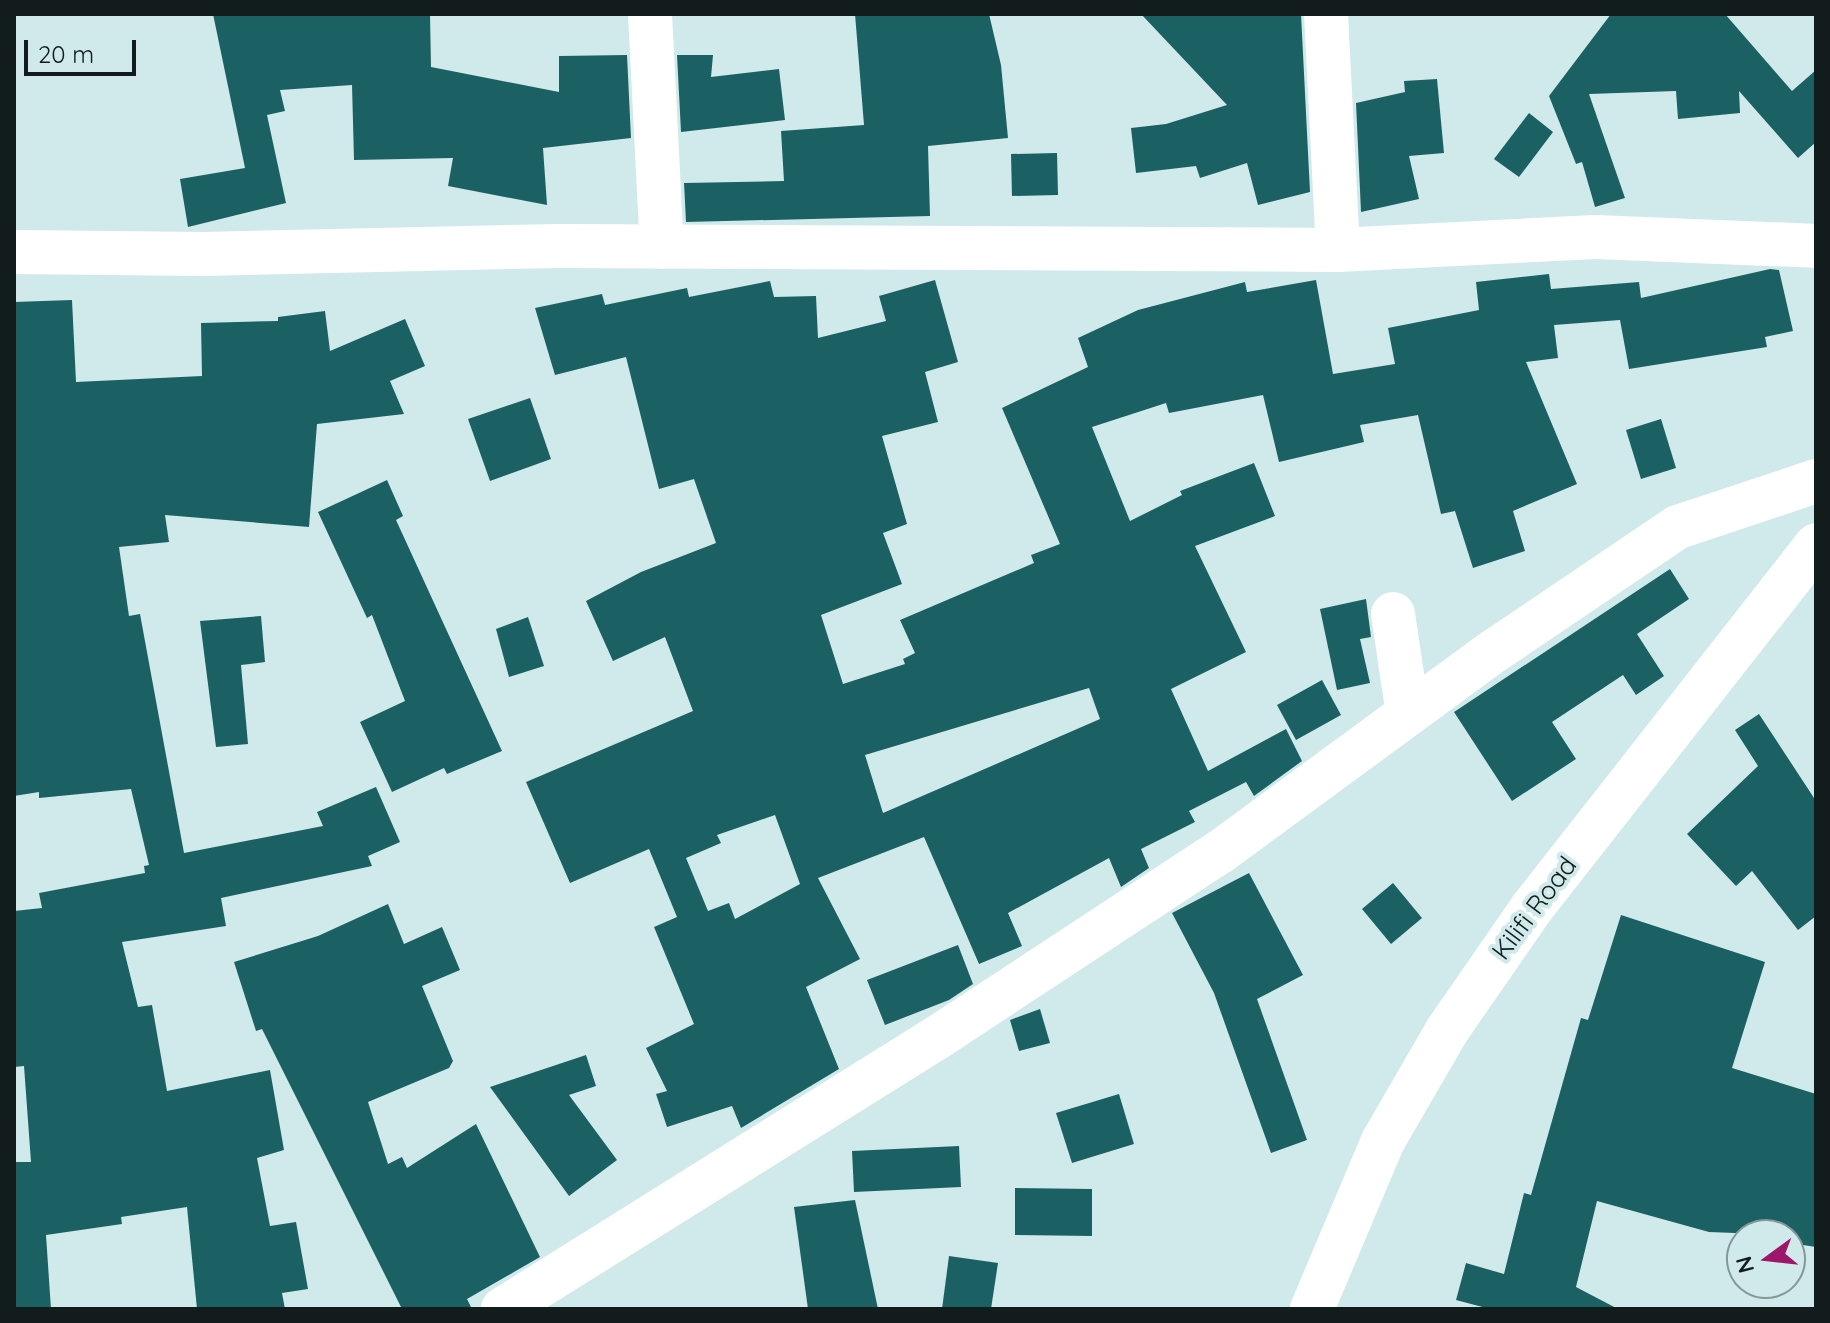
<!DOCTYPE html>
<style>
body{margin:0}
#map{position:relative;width:1830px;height:1323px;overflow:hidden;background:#d0eaeb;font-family:Quicksand,sans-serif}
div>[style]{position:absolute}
.building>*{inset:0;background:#1b6163}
.minor>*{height:44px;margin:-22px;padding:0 22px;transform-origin:22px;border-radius:22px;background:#fff}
span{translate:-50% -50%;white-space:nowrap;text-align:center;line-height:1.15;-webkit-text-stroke:8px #d0eaeb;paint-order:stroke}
.street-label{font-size:26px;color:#121c1c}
.frame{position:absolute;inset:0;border:16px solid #121c1c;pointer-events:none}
.north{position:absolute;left:1726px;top:1219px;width:80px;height:80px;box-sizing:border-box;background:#d0eaeb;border:2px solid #849898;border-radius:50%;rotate:255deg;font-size:22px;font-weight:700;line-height:32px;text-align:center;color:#121c1c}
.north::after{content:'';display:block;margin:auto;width:28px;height:36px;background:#9c176a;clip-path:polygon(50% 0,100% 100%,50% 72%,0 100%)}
.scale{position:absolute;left:24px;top:40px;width:112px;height:36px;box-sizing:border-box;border:4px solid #121c1c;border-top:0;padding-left:10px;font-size:24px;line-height:28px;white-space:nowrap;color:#121c1c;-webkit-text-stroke:6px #d0eaeb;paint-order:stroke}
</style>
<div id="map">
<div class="building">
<div style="clip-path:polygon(213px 14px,430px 14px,431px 67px,559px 92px,559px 56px,627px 55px,631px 138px,543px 148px,547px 205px,448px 186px,453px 158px,354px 160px,352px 85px,280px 90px,285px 111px,267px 115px,286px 203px,188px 227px,180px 179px,245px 168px)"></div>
<div style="clip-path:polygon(855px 14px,989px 14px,1001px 65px,1008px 138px,928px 146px,930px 216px,686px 222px,684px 183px,784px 181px,781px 131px,864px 125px)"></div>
<div style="clip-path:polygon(1141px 14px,1301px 14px,1310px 192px,1258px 205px,1247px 163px,1200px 178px,1196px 166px,1136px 173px,1131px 128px,1166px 124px,1227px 105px)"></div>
<div style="clip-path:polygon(1611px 14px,1725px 14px,1792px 91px,1816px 70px,1816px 142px,1798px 158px,1739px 91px,1740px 113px,1678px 119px,1676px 91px,1589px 94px,1625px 198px,1595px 207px,1582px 162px,1576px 164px,1549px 96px)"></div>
<div style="clip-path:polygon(677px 55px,713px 55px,711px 77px,779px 69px,785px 120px,681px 132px)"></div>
<div style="clip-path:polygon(1437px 79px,1444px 153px,1409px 156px,1419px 199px,1361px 212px,1356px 103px,1405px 92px,1404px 81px)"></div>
<div style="clip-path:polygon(1529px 113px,1553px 132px,1519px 177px,1494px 159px)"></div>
<div style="clip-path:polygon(1057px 153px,1058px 195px,1012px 196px,1011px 154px)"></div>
<div style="clip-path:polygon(evenodd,1770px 269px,1779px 270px,1793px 331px,1765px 337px,1767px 347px,1629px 369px,1620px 320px,1554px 325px,1558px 358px,1526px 362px,1577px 484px,1513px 511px,1525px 551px,1473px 568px,1455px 511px,1441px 514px,1418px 415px,1360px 425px,1364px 442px,1279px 462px,1263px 395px,1169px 413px,1166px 403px,1092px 427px,1130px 521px,1182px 495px,1180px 491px,1254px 463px,1275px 516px,1195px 546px,1246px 652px,1171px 689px,1208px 771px,1286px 729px,1302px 761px,1254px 796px,1246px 782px,1189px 811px,1195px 822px,1141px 849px,1149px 868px,1121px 887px,1109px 858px,1008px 913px,1022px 946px,979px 964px,924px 837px,818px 878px,860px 959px,806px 987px,839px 1069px,741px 1128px,732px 1106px,667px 1127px,656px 1094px,667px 1091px,646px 1048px,694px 1024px,654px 927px,677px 917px,649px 849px,570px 883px,526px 782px,693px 711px,665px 637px,613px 661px,586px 601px,641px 572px,716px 543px,694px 479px,659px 489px,626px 357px,555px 375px,535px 308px,602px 294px,605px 305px,687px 288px,689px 297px,770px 281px,774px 297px,816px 296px,818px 338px,886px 321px,879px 296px,935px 280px,958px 362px,925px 372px,938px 422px,882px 436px,907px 524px,883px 533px,902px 584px,821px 615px,843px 684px,905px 664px,903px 659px,915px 653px,900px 620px,1034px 563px,1031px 555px,1060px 544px,1002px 408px,1088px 367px,1078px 338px,1138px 310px,1245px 282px,1247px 292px,1316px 280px,1333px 374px,1395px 364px,1388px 328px,1479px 310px,1476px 282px,1549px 274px,1551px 289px,1639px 282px,1641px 298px,1770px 269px,1089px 688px,1100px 719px,883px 813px,865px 755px,1089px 688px,1770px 269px,775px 815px,800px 884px,735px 919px,729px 903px,708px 911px,686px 858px,721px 843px,717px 835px,775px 815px)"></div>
<div style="clip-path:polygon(72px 300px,76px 382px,202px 376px,201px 323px,278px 321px,278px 317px,325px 311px,330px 351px,405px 319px,425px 366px,390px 381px,404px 414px,317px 424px,309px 527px,165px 515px,169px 542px,119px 547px,129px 616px,140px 614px,184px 853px,323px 826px,317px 812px,376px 787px,400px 842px,368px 856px,372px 866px,221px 898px,226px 926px,122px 942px,138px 1007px,152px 1005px,167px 1091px,270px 1070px,284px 1150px,257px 1158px,270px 1226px,296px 1222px,308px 1289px,282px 1293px,285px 1309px,197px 1309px,187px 1207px,121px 1217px,122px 1224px,46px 1235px,51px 1309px,14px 1309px,14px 1162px,31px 1162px,24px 1066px,14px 1067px,14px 911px,42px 908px,39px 893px,145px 873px,144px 866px,149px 865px,131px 789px,39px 798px,39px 792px,14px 796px,14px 302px)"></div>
<div style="clip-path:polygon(530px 398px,551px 459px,490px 481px,468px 419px)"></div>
<div style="clip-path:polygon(1661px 419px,1676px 468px,1641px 479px,1626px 430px)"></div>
<div style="clip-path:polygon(387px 480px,403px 516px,396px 520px,502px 751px,447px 774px,444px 768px,392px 792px,360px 722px,405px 701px,372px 615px,367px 618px,318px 512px)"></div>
<div style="clip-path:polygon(1670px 569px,1689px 599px,1637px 634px,1664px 676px,1636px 695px,1623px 675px,1552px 722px,1576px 759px,1512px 801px,1454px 712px)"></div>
<div style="clip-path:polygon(1366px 599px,1371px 637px,1360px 639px,1370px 683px,1337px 690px,1320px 609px)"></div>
<div style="clip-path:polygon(261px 616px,265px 662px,241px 665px,248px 744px,216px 747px,200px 621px)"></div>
<div style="clip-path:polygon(528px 617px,544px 666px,509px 677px,496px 629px)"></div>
<div style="clip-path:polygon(1322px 680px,1341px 715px,1296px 740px,1277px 705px)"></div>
<div style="clip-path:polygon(1759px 714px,1816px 801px,1816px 916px,1798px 930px,1752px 871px,1736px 886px,1687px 834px,1758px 766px,1735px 730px)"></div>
<div style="clip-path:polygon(1249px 873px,1303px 975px,1257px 999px,1307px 1140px,1271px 1153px,1214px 993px,1172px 913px)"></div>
<div style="clip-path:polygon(1393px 883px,1422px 918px,1391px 944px,1362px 909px)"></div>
<div style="clip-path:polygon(388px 904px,404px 944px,442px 927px,460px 970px,422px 986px,453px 1061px,449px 1068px,368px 1102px,388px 1164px,402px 1157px,407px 1168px,476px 1124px,540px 1257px,467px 1299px,472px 1309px,402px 1309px,262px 1029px,256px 1031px,234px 962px,318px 936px)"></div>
<div style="clip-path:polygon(1621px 915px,1765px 962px,1732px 1068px,1816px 1094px,1816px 1247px,1790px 1243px,1790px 1235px,1709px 1232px,1597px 1201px,1576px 1287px,1618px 1309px,1490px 1309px,1456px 1300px,1466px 1263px,1504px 1274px,1524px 1193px,1531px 1195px,1581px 1018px,1588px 1020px)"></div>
<div style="clip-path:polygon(958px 945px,973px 984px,949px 1000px,885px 1025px,867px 980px)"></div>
<div style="clip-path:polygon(1040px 1009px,1050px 1043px,1019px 1051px,1010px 1020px)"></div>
<div style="clip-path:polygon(586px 1055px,596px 1086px,569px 1095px,617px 1160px,569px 1196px,490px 1087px)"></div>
<div style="clip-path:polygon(1119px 1094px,1134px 1144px,1072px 1163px,1056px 1113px)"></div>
<div style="clip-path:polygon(959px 1146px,961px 1187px,854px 1192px,852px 1151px)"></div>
<div style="clip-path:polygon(1015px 1188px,1092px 1189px,1092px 1236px,1015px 1235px)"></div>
<div style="clip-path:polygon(855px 1200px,878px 1309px,808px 1309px,794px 1207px)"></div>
<div style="clip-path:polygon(949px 1256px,998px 1263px,991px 1309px,942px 1309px)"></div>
</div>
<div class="minor">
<div style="left:650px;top:14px;width:233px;rotate:87.1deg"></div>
<div style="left:1326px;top:14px;width:236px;rotate:87.1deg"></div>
<div style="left:14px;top:252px;width:189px;rotate:0.6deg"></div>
<div style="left:203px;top:254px;width:356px;rotate:-1.3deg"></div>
<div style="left:559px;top:246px;width:779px;rotate:0.29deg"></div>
<div style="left:1338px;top:250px;width:257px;rotate:-2.9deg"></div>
<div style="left:1595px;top:237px;width:221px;rotate:2.3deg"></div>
<div style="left:1393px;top:614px;width:101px;rotate:81.5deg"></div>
<div style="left:503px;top:1309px;width:513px;rotate:-32.02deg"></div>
<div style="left:938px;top:1037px;width:337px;rotate:-33.3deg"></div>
<div style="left:1220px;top:852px;width:340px;rotate:-36.3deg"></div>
<div style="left:1494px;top:651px;width:222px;rotate:-34deg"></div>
<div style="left:1678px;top:527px;width:145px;rotate:-18.4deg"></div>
<div style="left:1312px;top:1309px;width:182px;rotate:-67.1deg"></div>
<div style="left:1383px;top:1141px;width:129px;rotate:-59.9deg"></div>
<div style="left:1448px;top:1029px;width:146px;rotate:-55.3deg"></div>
<div style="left:1531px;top:909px;width:462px;rotate:-51.9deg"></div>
</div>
<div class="street-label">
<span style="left:1534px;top:908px;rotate:-53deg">Kilifi Road</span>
</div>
<div class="frame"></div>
<div class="north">N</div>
<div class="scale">20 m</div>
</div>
